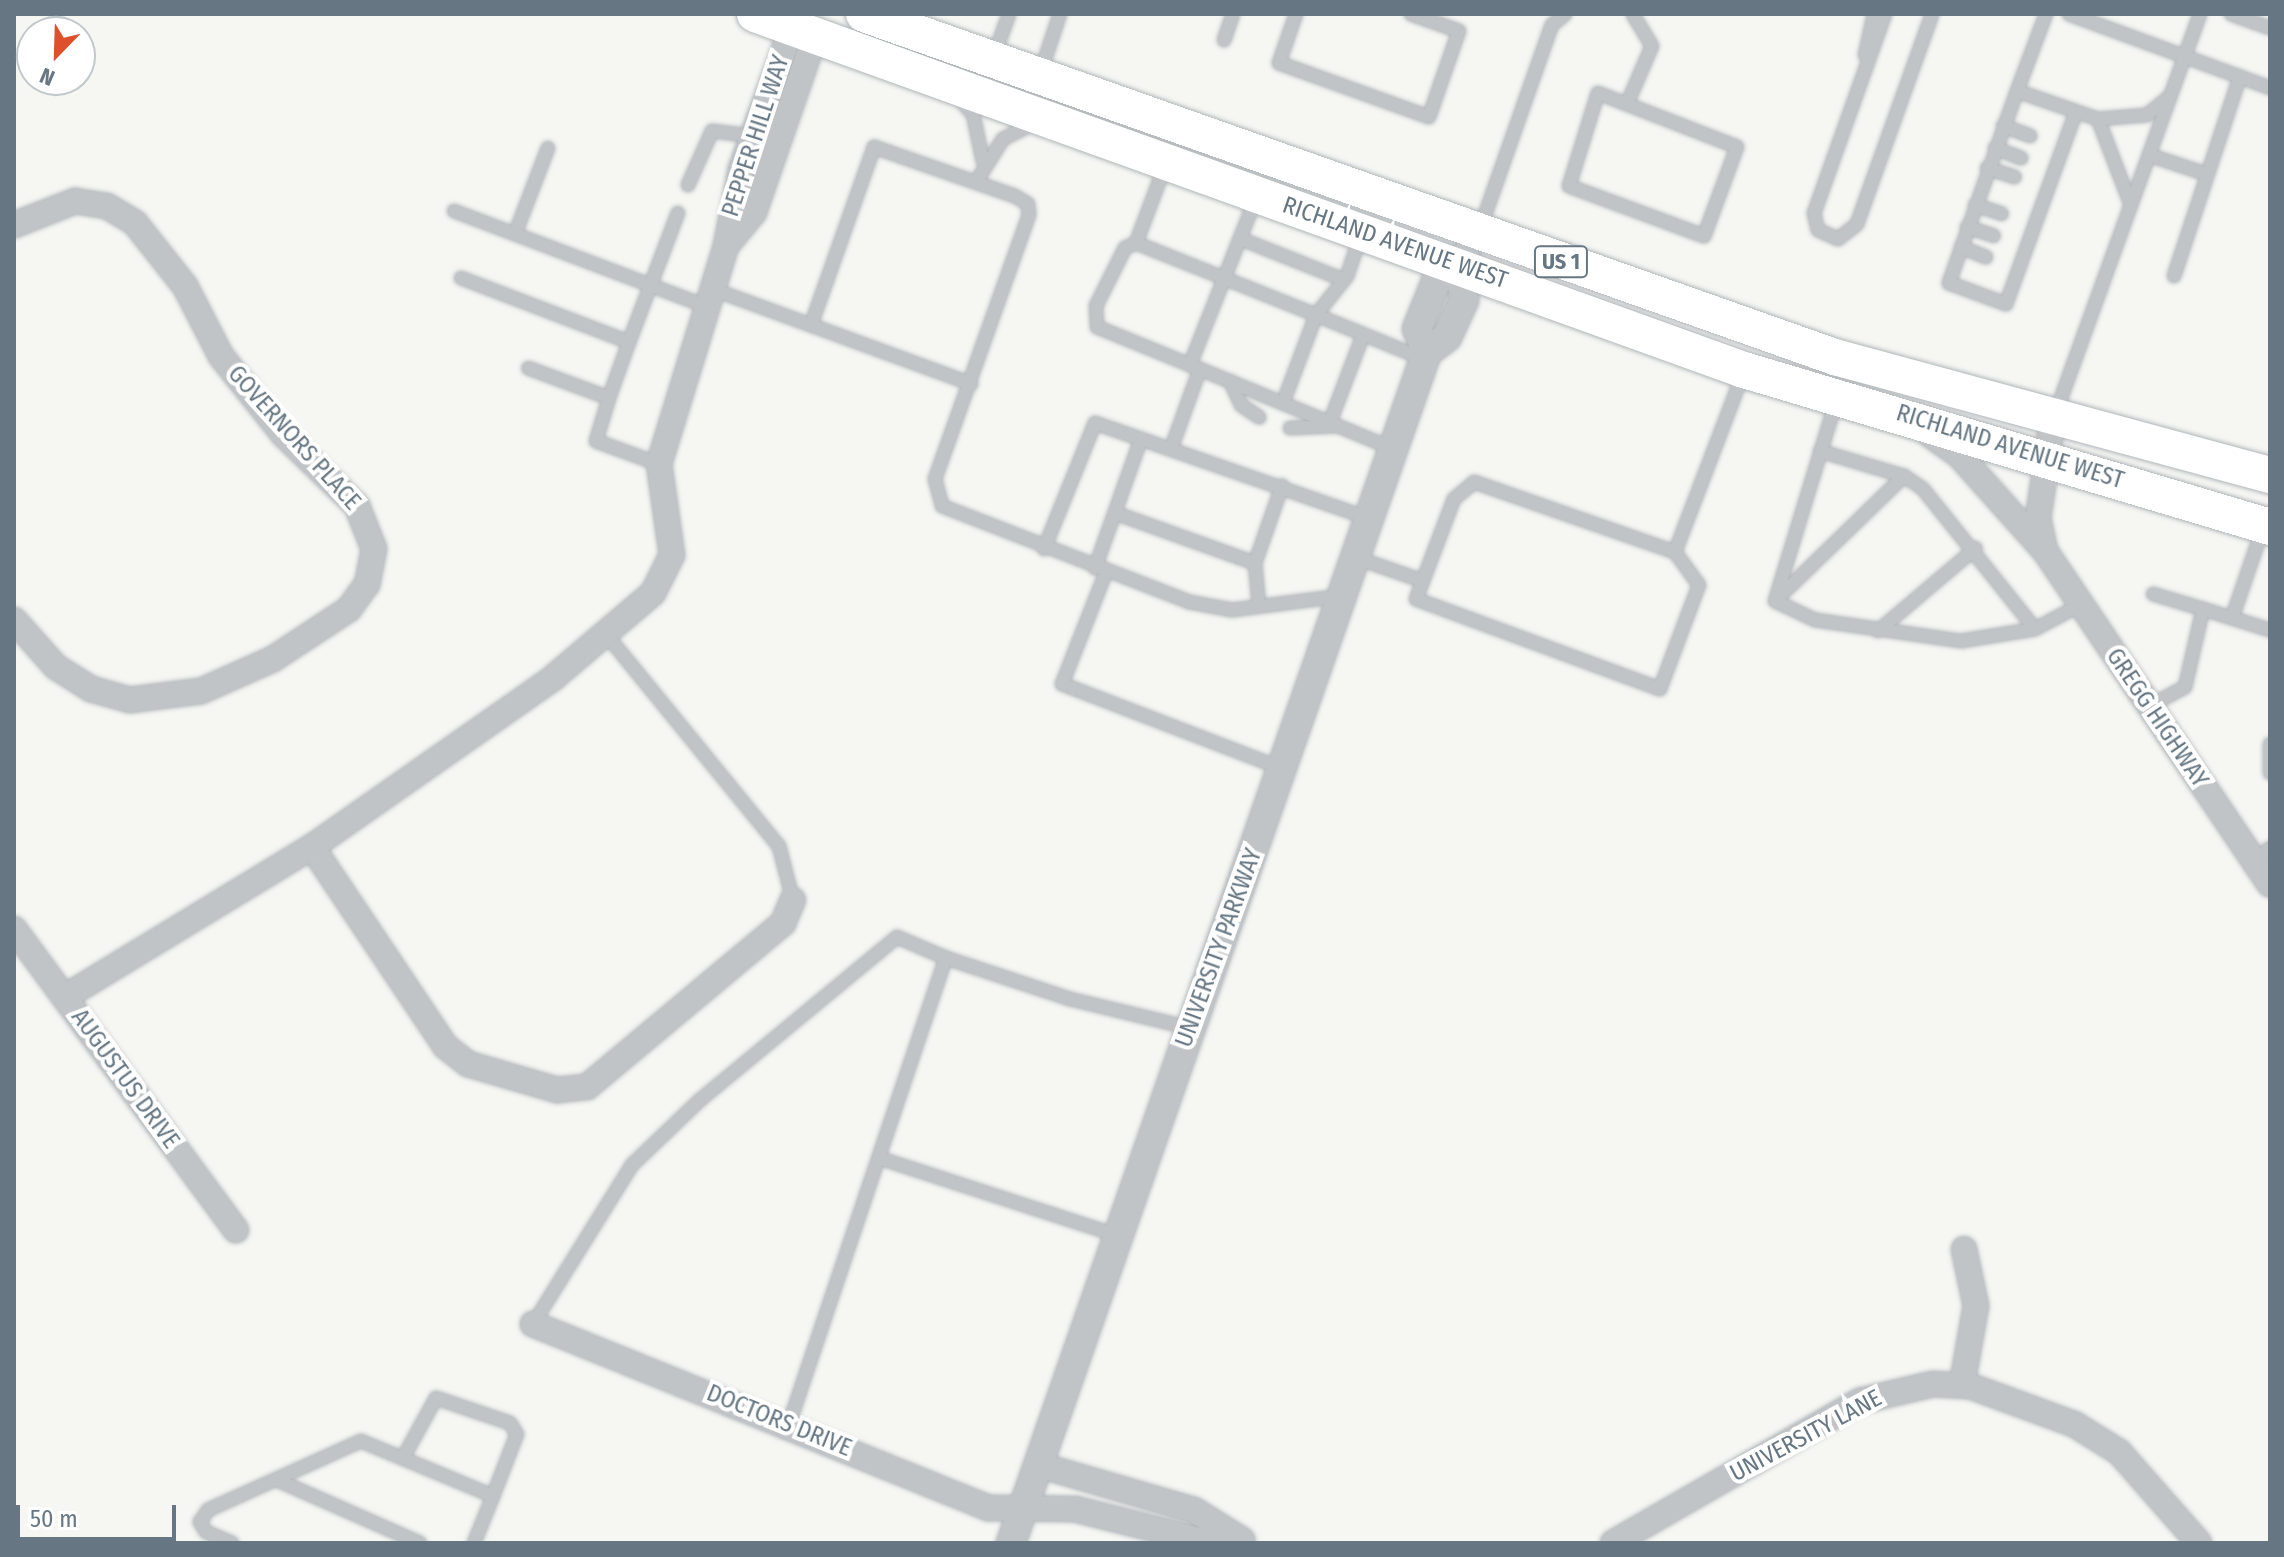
<!DOCTYPE html>
<style>
body{margin:0}
#map{position:relative;width:2284px;height:1557px;overflow:hidden;background:#f6f6f3;font-family:"Fira Sans Condensed",sans-serif}
div>[style]{position:absolute}
.roads{filter:drop-shadow(0 0 2px #b1b6ba) drop-shadow(0 0 2px #b1b6ba)}
.service>*{height:12px;margin:-6px;padding:0 6px;transform-origin:6px;border-radius:6px;background:#c0c4c7}
.minor>*{height:24px;margin:-12px;padding:0 12px;transform-origin:12px;border-radius:12px;background:#c0c4c7}
.tertiary>*{height:28px;margin:-14px;padding:0 14px;transform-origin:14px;border-radius:14px;background:#c0c4c7}
.primary>*{height:36px;margin:-18px;padding:0 18px;transform-origin:18px;border-radius:18px;background:#fff}
span{translate:-50% -50%;white-space:nowrap;text-align:center;line-height:1.15;-webkit-text-stroke:8px #fff;paint-order:stroke}
.shield-label span{padding:2px 6px;background:#fff;border:2px solid;border-radius:6px;-webkit-text-stroke-width:0}
.shield-label{font-size:22px;color:#667783;font-weight:700}
.street-label{font-size:24px;color:#667783}
.frame{position:absolute;inset:0;border:16px solid #667783;pointer-events:none}
.north{position:absolute;left:16px;top:16px;width:80px;height:80px;box-sizing:border-box;background:#fff;border:2px solid #c2c9cd;border-radius:50%;rotate:203deg;font-size:22px;font-weight:700;line-height:32px;text-align:center;color:#667783}
.north::after{content:'';display:block;margin:auto;width:28px;height:36px;background:#de4f2c;clip-path:polygon(50% 0,100% 100%,50% 72%,0 100%)}
.scale{position:absolute;left:16px;top:1505px;width:160px;height:36px;box-sizing:border-box;border:4px solid #667783;border-top:0;padding-left:10px;font-size:24px;line-height:28px;white-space:nowrap;color:#667783;-webkit-text-stroke:6px #fff;paint-order:stroke}
</style>
<div id="map">
<div class="roads">
<div class="service">
<div style="left:1296px;top:14px;width:52px;rotate:109.1deg"></div>
<div style="left:1279px;top:63px;width:159px;rotate:19.8deg"></div>
<div style="left:1429px;top:117px;width:91px;rotate:-70.8deg"></div>
<div style="left:1459px;top:31px;width:51px;rotate:-160.5deg"></div>
<div style="left:1885px;top:14px;width:211px;rotate:109.6deg"></div>
<div style="left:1814px;top:213px;width:17px;rotate:77deg"></div>
<div style="left:1818px;top:230px;width:22px;rotate:24deg"></div>
<div style="left:1838px;top:239px;width:24px;rotate:-38deg"></div>
<div style="left:1857px;top:224px;width:223px;rotate:-70.3deg"></div>
<div style="left:2046px;top:14px;width:82px;rotate:110.6deg"></div>
<div style="left:2017px;top:91px;width:86px;rotate:19.1deg"></div>
<div style="left:2098px;top:119px;width:49px;rotate:-4.7deg"></div>
<div style="left:2147px;top:115px;width:27px;rotate:-39deg"></div>
<div style="left:2069px;top:14px;width:214px;rotate:20.2deg"></div>
<div style="left:2231px;top:14px;width:41px;rotate:19.7deg"></div>
<div style="left:1224px;top:40px;width:28px;rotate:-71deg"></div>
<div style="left:1865px;top:55px;width:42px;rotate:-77.6deg"></div>
<div style="left:994px;top:56px;width:45px;rotate:-70.3deg"></div>
<div style="left:1040px;top:74px;width:63px;rotate:-71.6deg"></div>
<div style="left:2017px;top:91px;width:204px;rotate:109.5deg"></div>
<div style="left:1949px;top:283px;width:61px;rotate:20.2deg"></div>
<div style="left:2006px;top:304px;width:204px;rotate:-70deg"></div>
<div style="left:1598px;top:93px;width:149px;rotate:21.2deg"></div>
<div style="left:1737px;top:147px;width:95px;rotate:110.3deg"></div>
<div style="left:1704px;top:236px;width:144px;rotate:-159.7deg"></div>
<div style="left:1569px;top:186px;width:97px;rotate:-72.7deg"></div>
<div style="left:959px;top:99px;width:21px;rotate:47deg"></div>
<div style="left:973px;top:114px;width:48px;rotate:78deg"></div>
<div style="left:1627px;top:104px;width:63px;rotate:-66.7deg"></div>
<div style="left:1652px;top:46px;width:37px;rotate:-121deg"></div>
<div style="left:2098px;top:119px;width:92px;rotate:69deg"></div>
<div style="left:2003px;top:126px;width:29px;rotate:20deg"></div>
<div style="left:1995px;top:148px;width:28px;rotate:21deg"></div>
<div style="left:2149px;top:155px;width:57px;rotate:18.4deg"></div>
<div style="left:1165px;top:166px;width:82px;rotate:110.6deg"></div>
<div style="left:1136px;top:243px;width:194px;rotate:21.8deg"></div>
<div style="left:1316px;top:315px;width:50px;rotate:-51.5deg"></div>
<div style="left:1347px;top:276px;width:43px;rotate:-71.1deg"></div>
<div style="left:1987px;top:168px;width:29px;rotate:18deg"></div>
<div style="left:976px;top:182px;width:51px;rotate:-57.9deg"></div>
<div style="left:1003px;top:139px;width:33px;rotate:-27deg"></div>
<div style="left:688px;top:185px;width:59px;rotate:-66deg"></div>
<div style="left:712px;top:131px;width:41px;rotate:7deg"></div>
<div style="left:1256px;top:198px;width:180px;rotate:111.6deg"></div>
<div style="left:1190px;top:365px;width:221px;rotate:22.4deg"></div>
<div style="left:1975px;top:205px;width:28px;rotate:18deg"></div>
<div style="left:454px;top:211px;width:269px;rotate:20.7deg"></div>
<div style="left:1967px;top:227px;width:28px;rotate:18deg"></div>
<div style="left:1480px;top:229px;width:216px;rotate:-70.6deg"></div>
<div style="left:1552px;top:25px;width:17px;rotate:-40deg"></div>
<div style="left:515px;top:234px;width:92px;rotate:-69deg"></div>
<div style="left:1241px;top:239px;width:111px;rotate:21.7deg"></div>
<div style="left:1136px;top:243px;width:12px;rotate:156deg"></div>
<div style="left:1125px;top:248px;width:65px;rotate:116.6deg"></div>
<div style="left:1096px;top:306px;width:21px;rotate:87deg"></div>
<div style="left:1097px;top:327px;width:100px;rotate:22.2deg"></div>
<div style="left:1961px;top:247px;width:27px;rotate:22deg"></div>
<div style="left:2174px;top:276px;width:210px;rotate:-71.7deg"></div>
<div style="left:461px;top:278px;width:180px;rotate:20.9deg"></div>
<div style="left:629px;top:342px;width:59px;rotate:109.7deg"></div>
<div style="left:609px;top:398px;width:86px;rotate:-159.7deg"></div>
<div style="left:712px;top:289px;width:276px;rotate:20.1deg"></div>
<div style="left:811px;top:325px;width:189px;rotate:-70.5deg"></div>
<div style="left:874px;top:147px;width:149px;rotate:19.2deg"></div>
<div style="left:1015px;top:196px;width:15px;rotate:32deg"></div>
<div style="left:1028px;top:204px;width:11px;rotate:85deg"></div>
<div style="left:1029px;top:215px;width:280px;rotate:109.6deg"></div>
<div style="left:935px;top:479px;width:28px;rotate:75deg"></div>
<div style="left:942px;top:506px;width:265px;rotate:21.2deg"></div>
<div style="left:1189px;top:602px;width:44px;rotate:10.5deg"></div>
<div style="left:1232px;top:610px;width:110px;rotate:-7.3deg"></div>
<div style="left:629px;top:342px;width:138px;rotate:-69.2deg"></div>
<div style="left:1230px;top:381px;width:26px;rotate:65deg"></div>
<div style="left:1241px;top:405px;width:22px;rotate:34deg"></div>
<div style="left:609px;top:398px;width:45px;rotate:106.8deg"></div>
<div style="left:596px;top:441px;width:67px;rotate:20.1deg"></div>
<div style="left:1283px;top:403px;width:94px;rotate:-69.4deg"></div>
<div style="left:1316px;top:315px;width:117px;rotate:22.2deg"></div>
<div style="left:2056px;top:412px;width:423px;rotate:-70.1deg"></div>
<div style="left:1330px;top:422px;width:93px;rotate:-69.2deg"></div>
<div style="left:1290px;top:428px;width:48px;rotate:-2.4deg"></div>
<div style="left:1171px;top:449px;width:85px;rotate:-70.1deg"></div>
<div style="left:1820px;top:451px;width:88px;rotate:16.6deg"></div>
<div style="left:1904px;top:476px;width:23px;rotate:34deg"></div>
<div style="left:1923px;top:489px;width:179px;rotate:51.3deg"></div>
<div style="left:1474px;top:482px;width:213px;rotate:19.2deg"></div>
<div style="left:1675px;top:552px;width:41px;rotate:54deg"></div>
<div style="left:1699px;top:585px;width:111px;rotate:110.6deg"></div>
<div style="left:1660px;top:689px;width:260px;rotate:-159.8deg"></div>
<div style="left:1416px;top:599px;width:107px;rotate:-69.2deg"></div>
<div style="left:1454px;top:499px;width:26px;rotate:-40deg"></div>
<div style="left:1115px;top:513px;width:149px;rotate:19.7deg"></div>
<div style="left:1044px;top:549px;width:136px;rotate:-68deg"></div>
<div style="left:1095px;top:423px;width:289px;rotate:19.2deg"></div>
<div style="left:1675px;top:552px;width:194px;rotate:-69.1deg"></div>
<div style="left:1357px;top:558px;width:70px;rotate:19.2deg"></div>
<div style="left:1095px;top:568px;width:137px;rotate:-70.4deg"></div>
<div style="left:1106px;top:572px;width:120px;rotate:111.4deg"></div>
<div style="left:1062px;top:684px;width:237px;rotate:21deg"></div>
<div style="left:2153px;top:594px;width:52px;rotate:16.7deg"></div>
<div style="left:1777px;top:599px;width:177px;rotate:-44.1deg"></div>
<div style="left:1775px;top:601px;width:44px;rotate:25.4deg"></div>
<div style="left:1815px;top:620px;width:148px;rotate:8.2deg"></div>
<div style="left:1961px;top:641px;width:75px;rotate:-9.2deg"></div>
<div style="left:2035px;top:629px;width:51px;rotate:-28.1deg"></div>
<div style="left:1775px;top:601px;width:209px;rotate:-73deg"></div>
<div style="left:1259px;top:606px;width:43px;rotate:-95.3deg"></div>
<div style="left:1255px;top:563px;width:82px;rotate:-70.7deg"></div>
<div style="left:2232px;top:618px;width:95px;rotate:-71deg"></div>
<div style="left:1878px;top:631px;width:128px;rotate:-40.3deg"></div>
<div style="left:605px;top:633px;width:275px;rotate:50.8deg"></div>
<div style="left:779px;top:846px;width:56px;rotate:75.5deg"></div>
<div style="left:2148px;top:707px;width:42px;rotate:-28.4deg"></div>
<div style="left:2185px;top:687px;width:80px;rotate:-77deg"></div>
<div style="left:2203px;top:609px;width:70px;rotate:17.4deg"></div>
<div style="left:2270px;top:744px;width:29px;rotate:90deg"></div>
<div style="left:2254px;top:860px;width:20px;rotate:-37deg"></div>
<div style="left:879px;top:1158px;width:246px;rotate:18deg"></div>
<div style="left:533px;top:1324px;width:187px;rotate:-58.1deg"></div>
<div style="left:632px;top:1165px;width:94px;rotate:-43.7deg"></div>
<div style="left:700px;top:1100px;width:256px;rotate:-39.6deg"></div>
<div style="left:897px;top:937px;width:53px;rotate:23.2deg"></div>
<div style="left:789px;top:1424px;width:492px;rotate:-71.4deg"></div>
<div style="left:946px;top:958px;width:131px;rotate:18.3deg"></div>
<div style="left:1070px;top:999px;width:123px;rotate:13.6deg"></div>
<div style="left:403px;top:1458px;width:68px;rotate:-61.2deg"></div>
<div style="left:436px;top:1398px;width:78px;rotate:18.7deg"></div>
<div style="left:510px;top:1423px;width:13px;rotate:58deg"></div>
<div style="left:517px;top:1434px;width:66px;rotate:111.2deg"></div>
<div style="left:277px;top:1480px;width:156px;rotate:23.8deg"></div>
<div style="left:232px;top:1543px;width:28px;rotate:-157deg"></div>
<div style="left:206px;top:1532px;width:12px;rotate:-121deg"></div>
<div style="left:200px;top:1522px;width:14px;rotate:-56deg"></div>
<div style="left:208px;top:1510px;width:168px;rotate:-24.3deg"></div>
<div style="left:361px;top:1441px;width:143px;rotate:22.6deg"></div>
<div style="left:493px;top:1496px;width:51px;rotate:112deg"></div>
</div>
<div class="minor">
<div style="left:14px;top:225px;width:66px;rotate:-21.5deg"></div>
<div style="left:75px;top:201px;width:32px;rotate:9deg"></div>
<div style="left:107px;top:206px;width:33px;rotate:31deg"></div>
<div style="left:135px;top:223px;width:80px;rotate:51.6deg"></div>
<div style="left:185px;top:286px;width:79px;rotate:62.8deg"></div>
<div style="left:221px;top:356px;width:101px;rotate:51.4deg"></div>
<div style="left:284px;top:435px;width:102px;rotate:44.2deg"></div>
<div style="left:357px;top:506px;width:46px;rotate:68.4deg"></div>
<div style="left:374px;top:549px;width:36px;rotate:101deg"></div>
<div style="left:367px;top:584px;width:31px;rotate:126deg"></div>
<div style="left:349px;top:609px;width:91px;rotate:146.7deg"></div>
<div style="left:273px;top:659px;width:79px;rotate:156deg"></div>
<div style="left:201px;top:691px;width:72px;rotate:172.8deg"></div>
<div style="left:130px;top:700px;width:41px;rotate:-164.2deg"></div>
<div style="left:91px;top:689px;width:41px;rotate:-147.8deg"></div>
<div style="left:56px;top:667px;width:63px;rotate:-131.8deg"></div>
<div style="left:726px;top:246px;width:44px;rotate:-50.5deg"></div>
<div style="left:754px;top:212px;width:186px;rotate:-70.9deg"></div>
<div style="left:2053px;top:418px;width:101px;rotate:98.5deg"></div>
<div style="left:2038px;top:518px;width:34px;rotate:78deg"></div>
<div style="left:2045px;top:551px;width:402px;rotate:56deg"></div>
<div style="left:1929px;top:434px;width:35px;rotate:35deg"></div>
<div style="left:1958px;top:454px;width:127px;rotate:48.2deg"></div>
<div style="left:312px;top:847px;width:239px;rotate:56.2deg"></div>
<div style="left:445px;top:1046px;width:29px;rotate:38deg"></div>
<div style="left:468px;top:1064px;width:93px;rotate:16.3deg"></div>
<div style="left:557px;top:1090px;width:30px;rotate:-6deg"></div>
<div style="left:587px;top:1087px;width:256px;rotate:-39.9deg"></div>
<div style="left:783px;top:923px;width:25px;rotate:-67deg"></div>
<div style="left:14px;top:929px;width:374px;rotate:53.6deg"></div>
<div style="left:65px;top:997px;width:289px;rotate:-31.3deg"></div>
<div style="left:312px;top:847px;width:294px;rotate:-35deg"></div>
<div style="left:553px;top:678px;width:131px;rotate:-40.4deg"></div>
<div style="left:653px;top:593px;width:42px;rotate:-63.4deg"></div>
<div style="left:672px;top:555px;width:92px;rotate:-98.1deg"></div>
<div style="left:659px;top:464px;width:228px;rotate:-72.9deg"></div>
<div style="left:726px;top:246px;width:78px;rotate:-79deg"></div>
<div style="left:741px;top:169px;width:151px;rotate:-70.2deg"></div>
<div style="left:533px;top:1324px;width:491px;rotate:22deg"></div>
<div style="left:988px;top:1508px;width:87px;rotate:0.7deg"></div>
<div style="left:1075px;top:1509px;width:139px;rotate:14.1deg"></div>
<div style="left:1962px;top:1385px;width:80px;rotate:-80deg"></div>
<div style="left:1976px;top:1306px;width:58px;rotate:-101.9deg"></div>
<div style="left:1039px;top:1465px;width:161px;rotate:16.2deg"></div>
<div style="left:1194px;top:1510px;width:57px;rotate:32deg"></div>
<div style="left:1613px;top:1543px;width:285px;rotate:-29.9deg"></div>
<div style="left:1860px;top:1401px;width:75px;rotate:-13.1deg"></div>
<div style="left:1933px;top:1384px;width:37px;rotate:3deg"></div>
<div style="left:1970px;top:1386px;width:111px;rotate:20.1deg"></div>
<div style="left:2074px;top:1424px;width:53px;rotate:31.9deg"></div>
<div style="left:2119px;top:1452px;width:121px;rotate:48.7deg"></div>
</div>
<div class="tertiary">
<div style="left:1427px;top:352px;width:25px;rotate:-113deg"></div>
<div style="left:1417px;top:329px;width:51px;rotate:-68deg"></div>
<div style="left:1436px;top:282px;width:39px;rotate:-42deg"></div>
<div style="left:1011px;top:1543px;width:1262px;rotate:-70.75deg"></div>
<div style="left:1427px;top:352px;width:25px;rotate:-37deg"></div>
<div style="left:1447px;top:337px;width:41px;rotate:-65.3deg"></div>
<div style="left:1464px;top:300px;width:35px;rotate:-97deg"></div>
</div>
<div class="primary">
<div style="left:755px;top:14px;width:1051px;rotate:19.8deg"></div>
<div style="left:1744px;top:370px;width:549px;rotate:16.62deg"></div>
<div style="left:864px;top:14px;width:1030px;rotate:19.46deg"></div>
<div style="left:1835px;top:357px;width:451px;rotate:15.2deg"></div>
</div>
</div>
<div class="shield-label">
<span style="left:1561px;top:262px">US 1</span>
</div>
<div class="street-label">
<span style="left:756px;top:136px;rotate:-72deg">PEPPER HILL WAY</span>
<span style="left:1395px;top:243px;rotate:19deg">RICHLAND AVENUE WEST</span>
<span style="left:294px;top:438px;rotate:48deg">GOVERNORS PLACE</span>
<span style="left:2010px;top:447px;rotate:17deg">RICHLAND AVENUE WEST</span>
<span style="left:2157px;top:718px;rotate:56deg">GREGG HIGHWAY</span>
<span style="left:1219px;top:948px;rotate:-70deg">UNIVERSITY PARKWAY</span>
<span style="left:125px;top:1079px;rotate:54deg">AUGUSTUS DRIVE</span>
<span style="left:779px;top:1421px;rotate:22deg">DOCTORS DRIVE</span>
<span style="left:1806px;top:1436px;rotate:-28deg">UNIVERSITY LANE</span>
</div>
<div class="frame"></div>
<div class="north">N</div>
<div class="scale">50 m</div>
</div>
